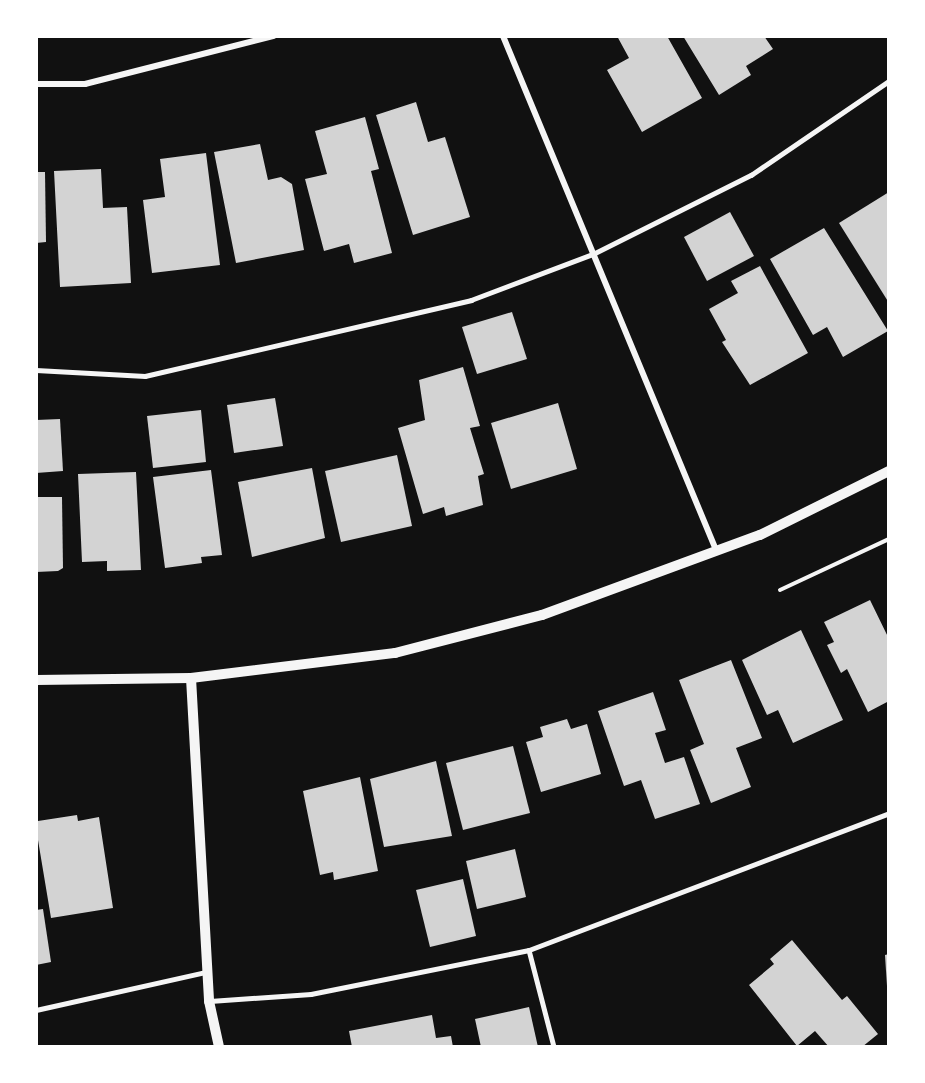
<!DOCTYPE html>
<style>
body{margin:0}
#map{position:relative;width:925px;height:1083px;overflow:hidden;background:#111;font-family:"Fira Sans",sans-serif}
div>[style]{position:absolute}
.building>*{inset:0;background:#d3d3d3}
.path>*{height:4px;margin:-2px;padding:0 2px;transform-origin:2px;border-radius:2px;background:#f5f5f5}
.service>*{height:4.5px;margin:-2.25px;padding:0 2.25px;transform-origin:2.25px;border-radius:2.25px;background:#f5f5f5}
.minor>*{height:6px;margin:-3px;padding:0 3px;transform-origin:3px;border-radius:3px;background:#f5f5f5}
.tertiary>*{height:10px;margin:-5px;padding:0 5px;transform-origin:5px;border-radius:5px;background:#f5f5f5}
span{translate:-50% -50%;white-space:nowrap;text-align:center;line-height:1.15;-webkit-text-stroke:5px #fff;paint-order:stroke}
.frame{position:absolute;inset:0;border:38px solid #fff;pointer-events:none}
</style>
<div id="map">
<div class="building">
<div style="clip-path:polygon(617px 36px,667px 36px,702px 98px,642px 132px,607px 70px,629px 58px)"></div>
<div style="clip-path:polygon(683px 36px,764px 36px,773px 49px,746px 66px,751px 75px,719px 95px)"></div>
<div style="clip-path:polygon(416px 102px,428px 142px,445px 137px,470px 217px,413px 235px,376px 115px)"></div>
<div style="clip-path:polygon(365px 117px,379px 169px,371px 171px,392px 253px,354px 263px,349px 244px,324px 251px,305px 179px,327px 174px,315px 131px)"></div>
<div style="clip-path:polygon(260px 144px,268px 180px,281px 177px,292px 184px,304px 250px,236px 263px,214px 152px)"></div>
<div style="clip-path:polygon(206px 153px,220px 265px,152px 273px,143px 200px,165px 197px,160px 159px)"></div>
<div style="clip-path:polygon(101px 169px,103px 208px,127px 207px,131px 283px,60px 287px,54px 171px)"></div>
<div style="clip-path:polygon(36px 172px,45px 172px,46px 242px,36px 243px)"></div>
<div style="clip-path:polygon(889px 192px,889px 303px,839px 223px)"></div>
<div style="clip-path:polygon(730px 212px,754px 256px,707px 281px,684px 237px)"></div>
<div style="clip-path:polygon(824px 228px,888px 331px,843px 357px,827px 327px,813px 335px,770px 259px)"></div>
<div style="clip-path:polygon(760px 266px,808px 353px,750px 385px,722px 342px,726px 340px,709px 309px,738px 293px,731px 281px)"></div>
<div style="clip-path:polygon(512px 312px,527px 359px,477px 374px,462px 327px)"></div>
<div style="clip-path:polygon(463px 367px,480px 426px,470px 428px,484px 474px,478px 476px,483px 505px,446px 516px,444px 507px,423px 514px,398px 428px,425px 420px,419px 380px)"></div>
<div style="clip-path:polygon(275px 398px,283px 446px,234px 453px,227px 405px)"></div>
<div style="clip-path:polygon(558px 403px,577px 469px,511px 489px,491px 423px)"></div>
<div style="clip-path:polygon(201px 410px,206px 462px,153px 468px,147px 416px)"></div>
<div style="clip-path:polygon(60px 419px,63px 471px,36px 473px,36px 420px)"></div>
<div style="clip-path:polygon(397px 455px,412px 526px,341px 542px,325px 471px)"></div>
<div style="clip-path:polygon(312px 468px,325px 538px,252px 557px,238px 482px)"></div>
<div style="clip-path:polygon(211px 470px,222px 555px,201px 557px,202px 563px,165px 568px,153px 477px)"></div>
<div style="clip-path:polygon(136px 472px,141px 570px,107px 571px,107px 561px,82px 562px,78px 474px)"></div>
<div style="clip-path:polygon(36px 497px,62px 497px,63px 568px,58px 571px,36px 572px)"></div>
<div style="clip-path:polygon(870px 600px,889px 639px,889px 701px,868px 712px,847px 669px,841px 673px,827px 645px,834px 642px,824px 622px)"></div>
<div style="clip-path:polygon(801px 630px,843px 720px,793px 743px,778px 710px,767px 715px,742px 660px)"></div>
<div style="clip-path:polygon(731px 660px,762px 738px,736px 748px,751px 787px,711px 803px,690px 750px,704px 744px,679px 680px)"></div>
<div style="clip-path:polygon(653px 692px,666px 730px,655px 733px,665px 763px,684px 757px,700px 804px,655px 819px,641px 780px,624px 786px,598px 711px)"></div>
<div style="clip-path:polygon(567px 719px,571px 729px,587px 724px,601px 774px,541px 792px,526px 742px,543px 737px,540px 727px)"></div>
<div style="clip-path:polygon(513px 746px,530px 813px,463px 830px,446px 763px)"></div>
<div style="clip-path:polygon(436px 761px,452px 836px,384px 847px,370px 779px)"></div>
<div style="clip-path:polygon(360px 777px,378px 871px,334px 880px,333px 872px,320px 875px,303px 791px)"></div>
<div style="clip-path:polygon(77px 815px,78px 821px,99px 817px,113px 908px,51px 918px,36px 828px,38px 821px)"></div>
<div style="clip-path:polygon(515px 849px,526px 897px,477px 909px,466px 861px)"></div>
<div style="clip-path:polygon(463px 879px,476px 936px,430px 947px,416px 890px)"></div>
<div style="clip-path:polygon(43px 909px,51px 962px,36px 965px,36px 910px)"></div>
<div style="clip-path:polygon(792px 940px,842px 1000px,847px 996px,878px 1034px,862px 1047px,829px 1047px,815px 1031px,797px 1046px,749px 985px,774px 964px,770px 959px)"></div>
<div style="clip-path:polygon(889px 954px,889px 986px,887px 986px,885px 955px)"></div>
<div style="clip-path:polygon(529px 1007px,538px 1047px,481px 1047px,475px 1019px)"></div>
<div style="clip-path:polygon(432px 1015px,436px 1038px,451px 1036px,453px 1047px,352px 1047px,349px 1031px)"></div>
</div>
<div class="path">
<div style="left:780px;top:590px;width:120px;rotate:-25.1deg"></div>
</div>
<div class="service">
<div style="left:36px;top:370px;width:109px;rotate:3.2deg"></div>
<div style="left:145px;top:376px;width:335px;rotate:-13.1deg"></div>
<div style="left:471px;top:300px;width:130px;rotate:-20.7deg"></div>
<div style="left:593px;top:254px;width:177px;rotate:-26.6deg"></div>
<div style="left:751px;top:175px;width:167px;rotate:-34.3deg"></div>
<div style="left:529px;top:950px;width:100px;rotate:75.5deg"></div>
<div style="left:210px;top:1001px;width:101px;rotate:-4deg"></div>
<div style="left:311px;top:994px;width:222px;rotate:-11.4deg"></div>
<div style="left:529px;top:950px;width:385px;rotate:-20.8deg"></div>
<div style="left:36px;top:1010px;width:174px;rotate:-12.6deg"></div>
</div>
<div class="minor">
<div style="left:503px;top:36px;width:556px;rotate:67.49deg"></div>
<div style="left:36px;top:84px;width:49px"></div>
<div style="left:85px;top:84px;width:195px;rotate:-14.3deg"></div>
</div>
<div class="tertiary">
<div style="left:191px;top:678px;width:324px;rotate:86.8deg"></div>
<div style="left:209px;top:1001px;width:47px;rotate:77.7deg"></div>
<div style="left:36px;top:680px;width:155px;rotate:-0.7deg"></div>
<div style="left:191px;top:678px;width:206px;rotate:-7deg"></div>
<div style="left:395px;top:653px;width:152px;rotate:-14.5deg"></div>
<div style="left:542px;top:615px;width:232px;rotate:-20.2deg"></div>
<div style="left:760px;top:535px;width:144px;rotate:-26.4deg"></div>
</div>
<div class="frame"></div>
</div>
